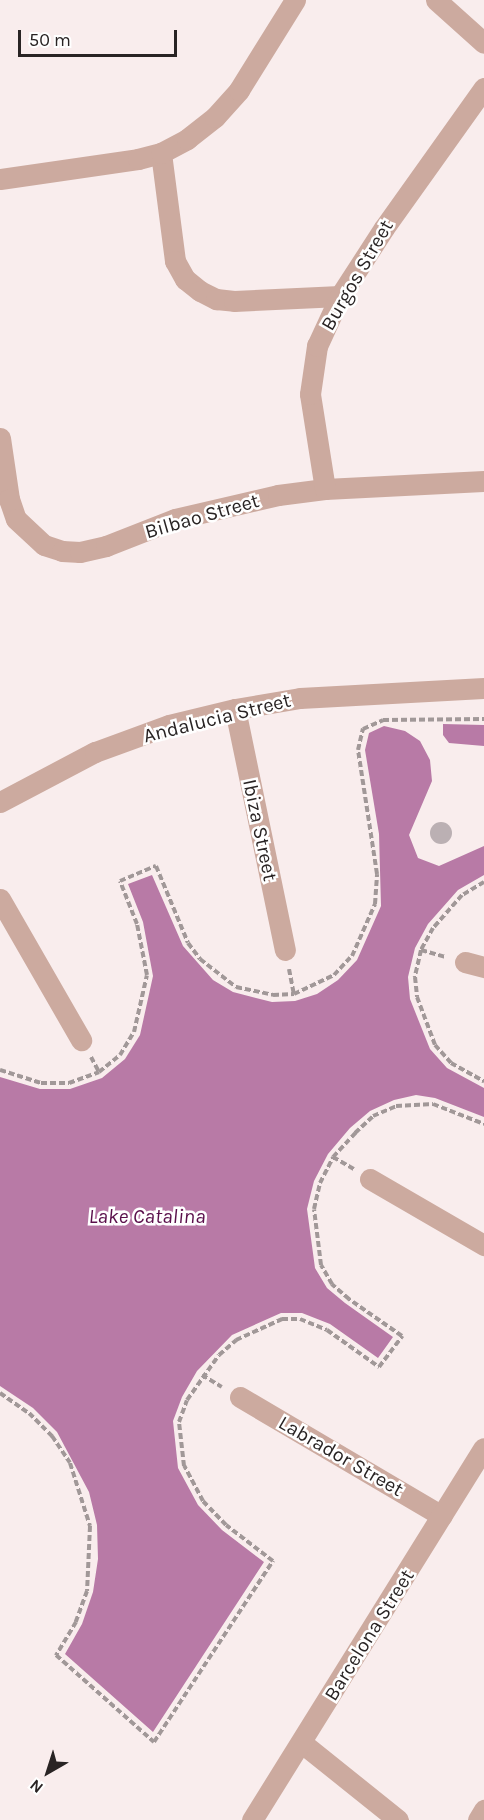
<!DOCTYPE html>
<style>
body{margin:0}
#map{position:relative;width:484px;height:1820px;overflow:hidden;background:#f9eded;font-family:Karla,sans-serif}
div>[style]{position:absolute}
.water>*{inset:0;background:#b87aa6}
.building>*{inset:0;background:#bbb0b3}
.round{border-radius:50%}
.path>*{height:4px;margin-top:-2px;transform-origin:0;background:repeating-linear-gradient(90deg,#a19898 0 6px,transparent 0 9px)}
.minor>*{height:21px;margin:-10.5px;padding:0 10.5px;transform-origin:10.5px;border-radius:10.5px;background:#ccaa9f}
span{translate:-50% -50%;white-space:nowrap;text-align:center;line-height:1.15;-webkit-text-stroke:5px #fff;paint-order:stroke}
.street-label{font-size:20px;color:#292424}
.water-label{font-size:21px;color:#5a0f4b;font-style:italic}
.north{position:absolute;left:18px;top:1742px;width:60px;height:60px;-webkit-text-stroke:4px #fff;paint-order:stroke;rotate:219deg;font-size:16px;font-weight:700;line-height:24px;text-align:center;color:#292424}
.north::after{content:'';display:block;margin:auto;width:21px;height:27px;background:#292424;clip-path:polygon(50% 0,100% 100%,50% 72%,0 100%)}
.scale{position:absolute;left:18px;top:30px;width:159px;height:27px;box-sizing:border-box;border:3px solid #292424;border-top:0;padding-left:8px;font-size:18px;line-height:21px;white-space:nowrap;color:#292424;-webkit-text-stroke:4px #fff;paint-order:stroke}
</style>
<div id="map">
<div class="water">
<div style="clip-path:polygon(443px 724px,484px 725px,484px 746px,449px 743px,443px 735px)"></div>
<div style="clip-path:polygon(384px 726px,405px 731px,420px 741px,430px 760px,432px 781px,409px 835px,418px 858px,439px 866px,484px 846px,484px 875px,458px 890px,428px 924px,415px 948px,408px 977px,410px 999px,430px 1049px,447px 1068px,484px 1088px,484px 1117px,435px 1098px,416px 1095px,394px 1100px,370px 1111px,350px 1128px,328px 1154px,314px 1181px,307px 1209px,315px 1268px,327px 1288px,345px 1303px,393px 1337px,378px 1358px,330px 1324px,302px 1313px,281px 1313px,232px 1335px,197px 1371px,182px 1397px,173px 1421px,178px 1468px,198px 1505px,222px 1530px,264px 1562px,153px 1732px,65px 1654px,82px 1624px,93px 1592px,98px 1559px,97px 1525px,89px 1492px,57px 1432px,33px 1408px,0 1386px,0 1077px,40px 1089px,70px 1089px,102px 1078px,125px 1059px,140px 1035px,153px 976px,143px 922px,128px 884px,152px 875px,183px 946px,213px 980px,233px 992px,272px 1002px,295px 1001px,317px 994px,338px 980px,357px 960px,381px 906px,379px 834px,365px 750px,369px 733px)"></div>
</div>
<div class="building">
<div class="round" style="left:430px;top:822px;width:22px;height:22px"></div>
</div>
<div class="path">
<div style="left:484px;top:882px;width:26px;rotate:149deg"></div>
<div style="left:462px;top:895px;width:44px;rotate:131.3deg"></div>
<div style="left:433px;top:928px;width:25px;rotate:119deg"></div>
<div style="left:421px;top:950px;width:28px;rotate:103deg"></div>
<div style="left:415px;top:977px;width:20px;rotate:84deg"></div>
<div style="left:417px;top:997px;width:51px;rotate:69.4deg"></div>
<div style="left:435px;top:1045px;width:24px;rotate:48deg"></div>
<div style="left:451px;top:1063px;width:38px;rotate:29deg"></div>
<div style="left:421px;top:950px;width:26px;rotate:16deg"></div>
<div style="left:289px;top:969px;width:25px;rotate:79deg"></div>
<div style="left:91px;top:1057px;width:17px;rotate:62deg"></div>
<div style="left:0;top:1070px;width:43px;rotate:17.6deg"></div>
<div style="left:41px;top:1083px;width:28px"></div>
<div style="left:69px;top:1083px;width:32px;rotate:-20deg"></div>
<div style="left:99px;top:1072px;width:27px;rotate:-39deg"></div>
<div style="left:120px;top:1055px;width:27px;rotate:-59deg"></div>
<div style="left:134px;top:1032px;width:58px;rotate:-77.2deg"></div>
<div style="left:147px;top:975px;width:52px;rotate:-101.1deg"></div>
<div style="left:137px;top:924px;width:46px;rotate:-111.6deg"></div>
<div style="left:120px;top:881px;width:39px;rotate:-23deg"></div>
<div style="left:156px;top:866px;width:83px;rotate:67.4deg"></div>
<div style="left:188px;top:943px;width:20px;rotate:53deg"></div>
<div style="left:200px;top:959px;width:46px;rotate:37.9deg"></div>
<div style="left:236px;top:987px;width:38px;rotate:12deg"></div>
<div style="left:273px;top:995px;width:21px;rotate:-3deg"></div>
<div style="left:294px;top:994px;width:44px;rotate:-25.4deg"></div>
<div style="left:334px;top:975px;width:26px;rotate:-47deg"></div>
<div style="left:352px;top:956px;width:57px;rotate:-66.1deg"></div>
<div style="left:375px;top:904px;width:30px;rotate:-86deg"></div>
<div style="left:377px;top:874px;width:125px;rotate:-98.7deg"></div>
<div style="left:358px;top:750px;width:22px;rotate:-77deg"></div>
<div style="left:363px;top:729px;width:22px;rotate:-24deg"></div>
<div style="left:383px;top:720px;width:101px;rotate:-0.6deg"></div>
<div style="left:333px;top:1157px;width:24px;rotate:30deg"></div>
<div style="left:202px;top:1375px;width:23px;rotate:31deg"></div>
<div style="left:0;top:1393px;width:35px;rotate:35deg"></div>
<div style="left:29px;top:1413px;width:33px;rotate:45deg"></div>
<div style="left:52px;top:1436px;width:32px;rotate:56deg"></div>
<div style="left:70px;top:1463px;width:66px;rotate:72.4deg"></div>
<div style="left:90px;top:1526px;width:65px;rotate:92.6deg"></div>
<div style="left:87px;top:1591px;width:33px;rotate:110deg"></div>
<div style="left:76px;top:1622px;width:39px;rotate:121deg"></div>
<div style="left:56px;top:1655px;width:131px;rotate:41.6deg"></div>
<div style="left:154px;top:1742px;width:217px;rotate:-56.7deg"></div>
<div style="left:273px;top:1561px;width:59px;rotate:-142.5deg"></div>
<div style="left:226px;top:1525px;width:33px;rotate:-134deg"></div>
<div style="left:203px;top:1501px;width:40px;rotate:-118deg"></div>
<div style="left:184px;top:1466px;width:44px;rotate:-96.5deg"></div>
<div style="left:179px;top:1422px;width:23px;rotate:-70deg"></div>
<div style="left:187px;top:1400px;width:55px;rotate:-54.6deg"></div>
<div style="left:219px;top:1355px;width:23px;rotate:-41deg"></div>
<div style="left:236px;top:1340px;width:51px;rotate:-24.5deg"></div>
<div style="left:282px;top:1319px;width:18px"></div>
<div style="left:300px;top:1319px;width:29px;rotate:22deg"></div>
<div style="left:327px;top:1330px;width:64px;rotate:35.4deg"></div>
<div style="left:379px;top:1367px;width:39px;rotate:-53deg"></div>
<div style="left:402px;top:1336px;width:65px;rotate:-145.1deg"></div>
<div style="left:349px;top:1299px;width:23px;rotate:-139deg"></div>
<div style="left:332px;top:1284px;width:22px;rotate:-120deg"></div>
<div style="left:321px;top:1265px;width:56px;rotate:-97.1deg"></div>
<div style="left:314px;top:1209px;width:27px;rotate:-77deg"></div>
<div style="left:320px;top:1183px;width:29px;rotate:-63deg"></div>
<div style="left:333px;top:1157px;width:33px;rotate:-47deg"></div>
<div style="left:355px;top:1133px;width:25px;rotate:-43deg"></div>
<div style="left:373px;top:1116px;width:25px;rotate:-23deg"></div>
<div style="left:396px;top:1106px;width:37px;rotate:-3deg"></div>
<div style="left:433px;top:1104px;width:55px;rotate:21.4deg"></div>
</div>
<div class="minor">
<div style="left:436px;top:0;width:64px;rotate:41.9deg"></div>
<div style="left:161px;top:153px;width:109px;rotate:82.6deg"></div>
<div style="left:175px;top:261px;width:21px;rotate:61deg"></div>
<div style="left:185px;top:279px;width:19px;rotate:39deg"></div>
<div style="left:200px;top:291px;width:18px;rotate:27deg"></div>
<div style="left:216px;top:299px;width:18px;rotate:6deg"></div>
<div style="left:234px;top:301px;width:106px;rotate:-2.7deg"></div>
<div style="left:0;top:179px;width:139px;rotate:-8.2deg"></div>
<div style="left:138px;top:159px;width:24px;rotate:-15deg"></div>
<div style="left:161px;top:153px;width:30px;rotate:-28deg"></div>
<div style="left:187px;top:139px;width:36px;rotate:-38deg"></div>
<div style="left:215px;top:117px;width:36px;rotate:-48deg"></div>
<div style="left:239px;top:90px;width:106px;rotate:-58.1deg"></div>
<div style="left:0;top:438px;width:62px;rotate:81.6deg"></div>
<div style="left:9px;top:499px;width:21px;rotate:71deg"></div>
<div style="left:16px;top:519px;width:38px;rotate:43deg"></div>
<div style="left:44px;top:545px;width:19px;rotate:18deg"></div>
<div style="left:62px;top:551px;width:18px;rotate:3deg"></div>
<div style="left:80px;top:552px;width:27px;rotate:-13deg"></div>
<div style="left:106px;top:546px;width:74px;rotate:-21.4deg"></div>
<div style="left:175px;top:519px;width:106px;rotate:-13.1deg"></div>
<div style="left:278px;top:495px;width:47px;rotate:-7.3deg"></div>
<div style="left:325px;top:489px;width:159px;rotate:-2.9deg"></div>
<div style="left:325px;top:489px;width:96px;rotate:-99deg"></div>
<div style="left:310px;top:394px;width:49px;rotate:-81.7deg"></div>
<div style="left:317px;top:346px;width:55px;rotate:-65.3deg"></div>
<div style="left:340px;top:296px;width:81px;rotate:-57.1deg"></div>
<div style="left:384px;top:228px;width:172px;rotate:-54.5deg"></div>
<div style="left:235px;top:709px;width:246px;rotate:78.3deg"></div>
<div style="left:0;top:802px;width:107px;rotate:-27.8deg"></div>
<div style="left:95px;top:752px;width:79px;rotate:-20deg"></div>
<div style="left:169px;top:725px;width:68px;rotate:-13.6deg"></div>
<div style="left:235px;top:709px;width:66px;rotate:-9.6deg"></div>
<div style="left:300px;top:698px;width:184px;rotate:-3.1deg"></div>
<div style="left:0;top:899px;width:163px;rotate:60.1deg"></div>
<div style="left:465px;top:962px;width:20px;rotate:15deg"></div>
<div style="left:370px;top:1179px;width:132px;rotate:30.1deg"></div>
<div style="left:240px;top:1397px;width:234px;rotate:30.5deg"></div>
<div style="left:302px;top:1743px;width:123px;rotate:38.7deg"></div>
<div style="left:252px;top:1820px;width:438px;rotate:-58.1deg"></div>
<div style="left:478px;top:1820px;width:12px;rotate:-59deg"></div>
</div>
<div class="street-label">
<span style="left:357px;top:275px;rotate:-60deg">Burgos Street</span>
<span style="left:202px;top:516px;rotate:-16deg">Bilbao Street</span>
<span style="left:217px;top:718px;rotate:-14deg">Andalucia Street</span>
<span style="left:260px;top:830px;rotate:78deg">Ibiza Street</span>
<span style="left:341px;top:1456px;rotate:30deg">Labrador Street</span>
<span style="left:369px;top:1635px;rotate:-58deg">Barcelona Street</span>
</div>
<div class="water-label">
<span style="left:147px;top:1216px">Lake Catalina</span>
</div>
<div class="north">N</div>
<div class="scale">50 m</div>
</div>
